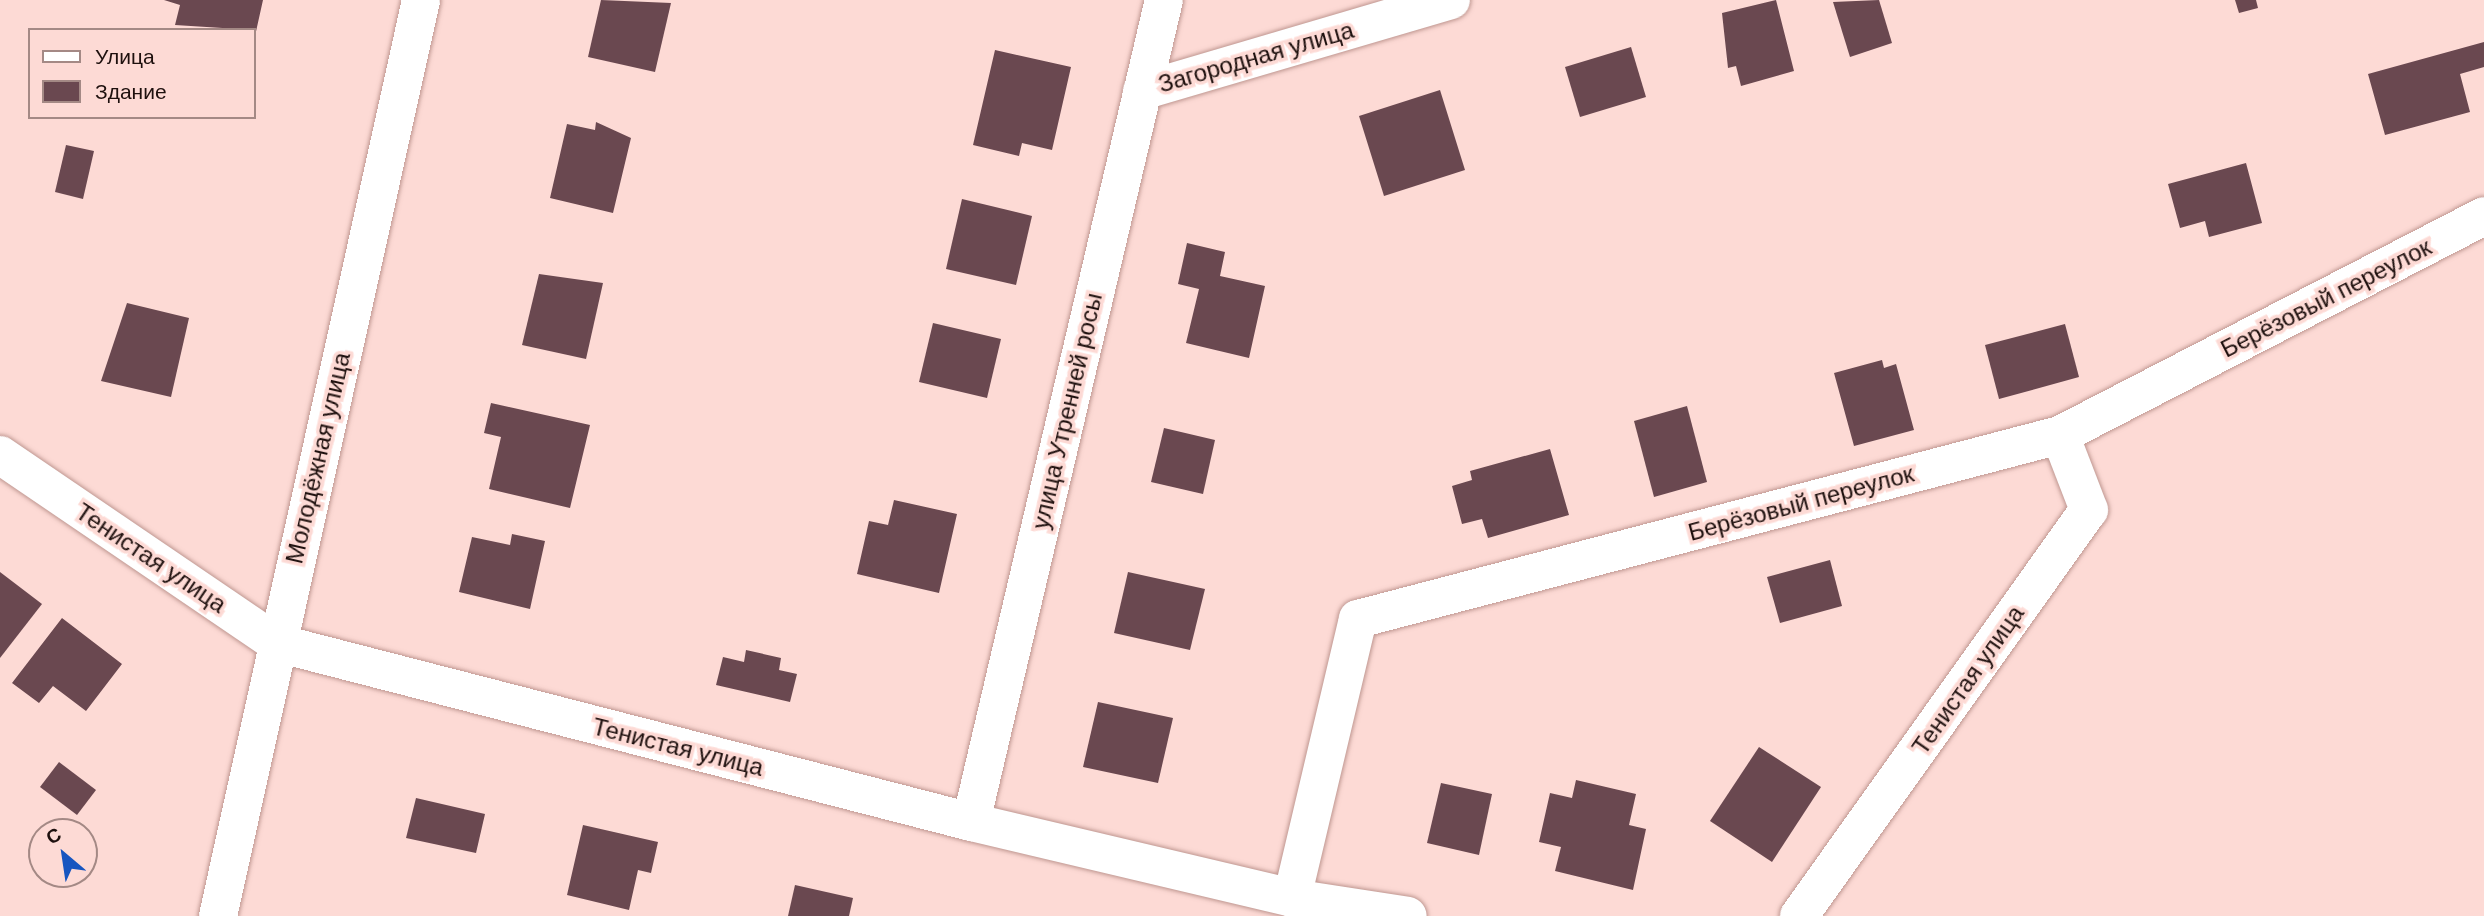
<!DOCTYPE html>
<meta charset="utf-8">
<style>
body{margin:0}
#map{position:relative;width:2484px;height:916px;overflow:hidden;background:#fddad5;font-family:Helvetica,sans-serif}
div>[style]{position:absolute}
.building>*{inset:0;background:#6a4850}
.roads{filter:drop-shadow(0 0 2px #bf9791) drop-shadow(0 0 2px #bf9791)}
.minor>*{height:38px;margin:-19px;padding:0 19px;transform-origin:19px;border-radius:19px;background:#fff}
span{translate:-50% -50%;white-space:nowrap;text-align:center;line-height:1.15;-webkit-text-stroke:7px #fddad5;paint-order:stroke}
.street-label{font-size:24px;color:#1e100e}
.legend{position:absolute;left:28px;top:28px;width:228px;height:91px;box-sizing:border-box;background:#fddad5;border:2px solid #a48985;margin:0;padding:9px 12px;list-style:none;font-size:21px;color:#1e100e}
.legend li{display:flex;align-items:center;gap:14px;height:35px}
.legend b{width:35px;border:2px solid #a48985}
.north{position:absolute;left:28px;top:818px;width:70px;height:70px;box-sizing:border-box;background:#fddad5;border:2px solid #a48985;border-radius:50%;rotate:331deg;font-size:19px;font-weight:700;line-height:28px;text-align:center;color:#1e100e}
.north::after{content:'';display:block;margin:auto;width:24px;height:32px;background:#1755c0;clip-path:polygon(50% 0,100% 100%,50% 72%,0 100%)}
</style>
<div id="map">
<div class="building">
<div style="clip-path:polygon(164px 0,263px 0,255px 36px,254px 30px,175px 25px,180px 5px)"></div>
<div style="clip-path:polygon(601px 0,671px 3px,655px 72px,588px 57px)"></div>
<div style="clip-path:polygon(1776px 0,1794px 71px,1741px 86px,1736px 66px,1728px 68px,1722px 13px)"></div>
<div style="clip-path:polygon(1879px 0,1892px 43px,1850px 57px,1833px 2px)"></div>
<div style="clip-path:polygon(2235px 0,2256px 0,2258px 8px,2239px 13px)"></div>
<div style="clip-path:polygon(2484px 42px,2484px 67px,2460px 74px,2470px 112px,2385px 135px,2368px 74px)"></div>
<div style="clip-path:polygon(1631px 47px,1646px 97px,1580px 117px,1565px 67px)"></div>
<div style="clip-path:polygon(995px 50px,1071px 67px,1052px 150px,1022px 143px,1019px 156px,973px 145px)"></div>
<div style="clip-path:polygon(1440px 90px,1465px 170px,1384px 196px,1359px 116px)"></div>
<div style="clip-path:polygon(596px 122px,631px 138px,613px 213px,550px 198px,567px 124px,595px 130px)"></div>
<div style="clip-path:polygon(66px 145px,94px 151px,83px 199px,55px 192px)"></div>
<div style="clip-path:polygon(2246px 163px,2262px 223px,2209px 237px,2205px 221px,2180px 228px,2168px 184px)"></div>
<div style="clip-path:polygon(962px 199px,1032px 216px,1016px 285px,946px 269px)"></div>
<div style="clip-path:polygon(1187px 243px,1225px 252px,1220px 276px,1265px 286px,1249px 358px,1186px 343px,1199px 289px,1178px 284px)"></div>
<div style="clip-path:polygon(539px 274px,603px 283px,586px 359px,522px 345px)"></div>
<div style="clip-path:polygon(127px 303px,189px 318px,171px 397px,101px 381px)"></div>
<div style="clip-path:polygon(933px 323px,1001px 339px,987px 398px,919px 382px)"></div>
<div style="clip-path:polygon(2065px 324px,2079px 377px,1999px 399px,1985px 345px)"></div>
<div style="clip-path:polygon(1882px 360px,1884px 368px,1896px 364px,1914px 430px,1854px 446px,1834px 373px)"></div>
<div style="clip-path:polygon(491px 403px,590px 425px,570px 508px,489px 489px,501px 437px,484px 433px)"></div>
<div style="clip-path:polygon(1687px 406px,1707px 482px,1654px 497px,1634px 421px)"></div>
<div style="clip-path:polygon(1164px 428px,1215px 440px,1203px 494px,1151px 482px)"></div>
<div style="clip-path:polygon(1550px 449px,1569px 515px,1488px 538px,1482px 519px,1462px 524px,1452px 486px,1472px 480px,1470px 471px)"></div>
<div style="clip-path:polygon(894px 500px,957px 514px,939px 593px,857px 574px,869px 521px,888px 525px)"></div>
<div style="clip-path:polygon(512px 534px,545px 541px,530px 609px,459px 592px,472px 537px,510px 545px)"></div>
<div style="clip-path:polygon(1830px 560px,1842px 606px,1780px 623px,1767px 577px)"></div>
<div style="clip-path:polygon(0 572px,42px 604px,0 658px)"></div>
<div style="clip-path:polygon(1128px 572px,1205px 589px,1190px 650px,1114px 633px)"></div>
<div style="clip-path:polygon(62px 618px,122px 664px,86px 711px,53px 686px,39px 703px,12px 683px)"></div>
<div style="clip-path:polygon(746px 650px,781px 658px,779px 670px,797px 674px,790px 702px,716px 685px,723px 657px,744px 662px)"></div>
<div style="clip-path:polygon(1098px 702px,1173px 718px,1158px 783px,1083px 767px)"></div>
<div style="clip-path:polygon(1759px 747px,1821px 787px,1772px 862px,1710px 821px)"></div>
<div style="clip-path:polygon(59px 762px,96px 790px,77px 815px,40px 787px)"></div>
<div style="clip-path:polygon(1576px 780px,1636px 794px,1629px 825px,1646px 829px,1633px 890px,1555px 871px,1561px 847px,1539px 842px,1550px 793px,1572px 798px)"></div>
<div style="clip-path:polygon(1441px 783px,1492px 794px,1479px 855px,1427px 843px)"></div>
<div style="clip-path:polygon(416px 798px,485px 814px,476px 853px,406px 838px)"></div>
<div style="clip-path:polygon(583px 825px,658px 842px,651px 873px,638px 870px,629px 910px,567px 895px)"></div>
<div style="clip-path:polygon(795px 885px,853px 898px,849px 916px,788px 916px)"></div>
</div>
<div class="roads">
<div class="minor">
<div style="left:1142px;top:91px;width:322px;rotate:-16.4deg"></div>
<div style="left:0;top:455px;width:335px;rotate:34.2deg"></div>
<div style="left:277px;top:643px;width:717px;rotate:14.46deg"></div>
<div style="left:971px;top:822px;width:330px;rotate:13.3deg"></div>
<div style="left:1292px;top:898px;width:117px;rotate:8.8deg"></div>
<div style="left:971px;top:822px;width:844px;rotate:-76.79deg"></div>
<div style="left:1292px;top:898px;width:287px;rotate:-76.7deg"></div>
<div style="left:1358px;top:619px;width:726px;rotate:-14.69deg"></div>
<div style="left:2060px;top:435px;width:477px;rotate:-27.3deg"></div>
<div style="left:218px;top:916px;width:938px;rotate:-77.5deg"></div>
<div style="left:1799px;top:916px;width:499px;rotate:-54.5deg"></div>
<div style="left:2089px;top:510px;width:80px;rotate:-111.1deg"></div>
</div>
</div>
<div class="street-label">
<span style="left:1256px;top:57px;rotate:-16deg">Загородная улица</span>
<span style="left:2326px;top:298px;rotate:-27deg">Берёзовый переулок</span>
<span style="left:1067px;top:411px;rotate:-77deg">улица Утренней росы</span>
<span style="left:318px;top:458px;rotate:-77deg">Молодёжная улица</span>
<span style="left:1801px;top:503px;rotate:-15deg">Берёзовый переулок</span>
<span style="left:151px;top:558px;rotate:34deg">Тенистая улица</span>
<span style="left:1968px;top:680px;rotate:-55deg">Тенистая улица</span>
<span style="left:678px;top:747px;rotate:14deg">Тенистая улица</span>
</div>
<ul class="legend">
<li><b style="height:9px;background:#fff"></b>Улица</li>
<li><b style="height:19px;background:#6a4850"></b>Здание</li>
</ul>
<div class="north">С</div>
</div>
